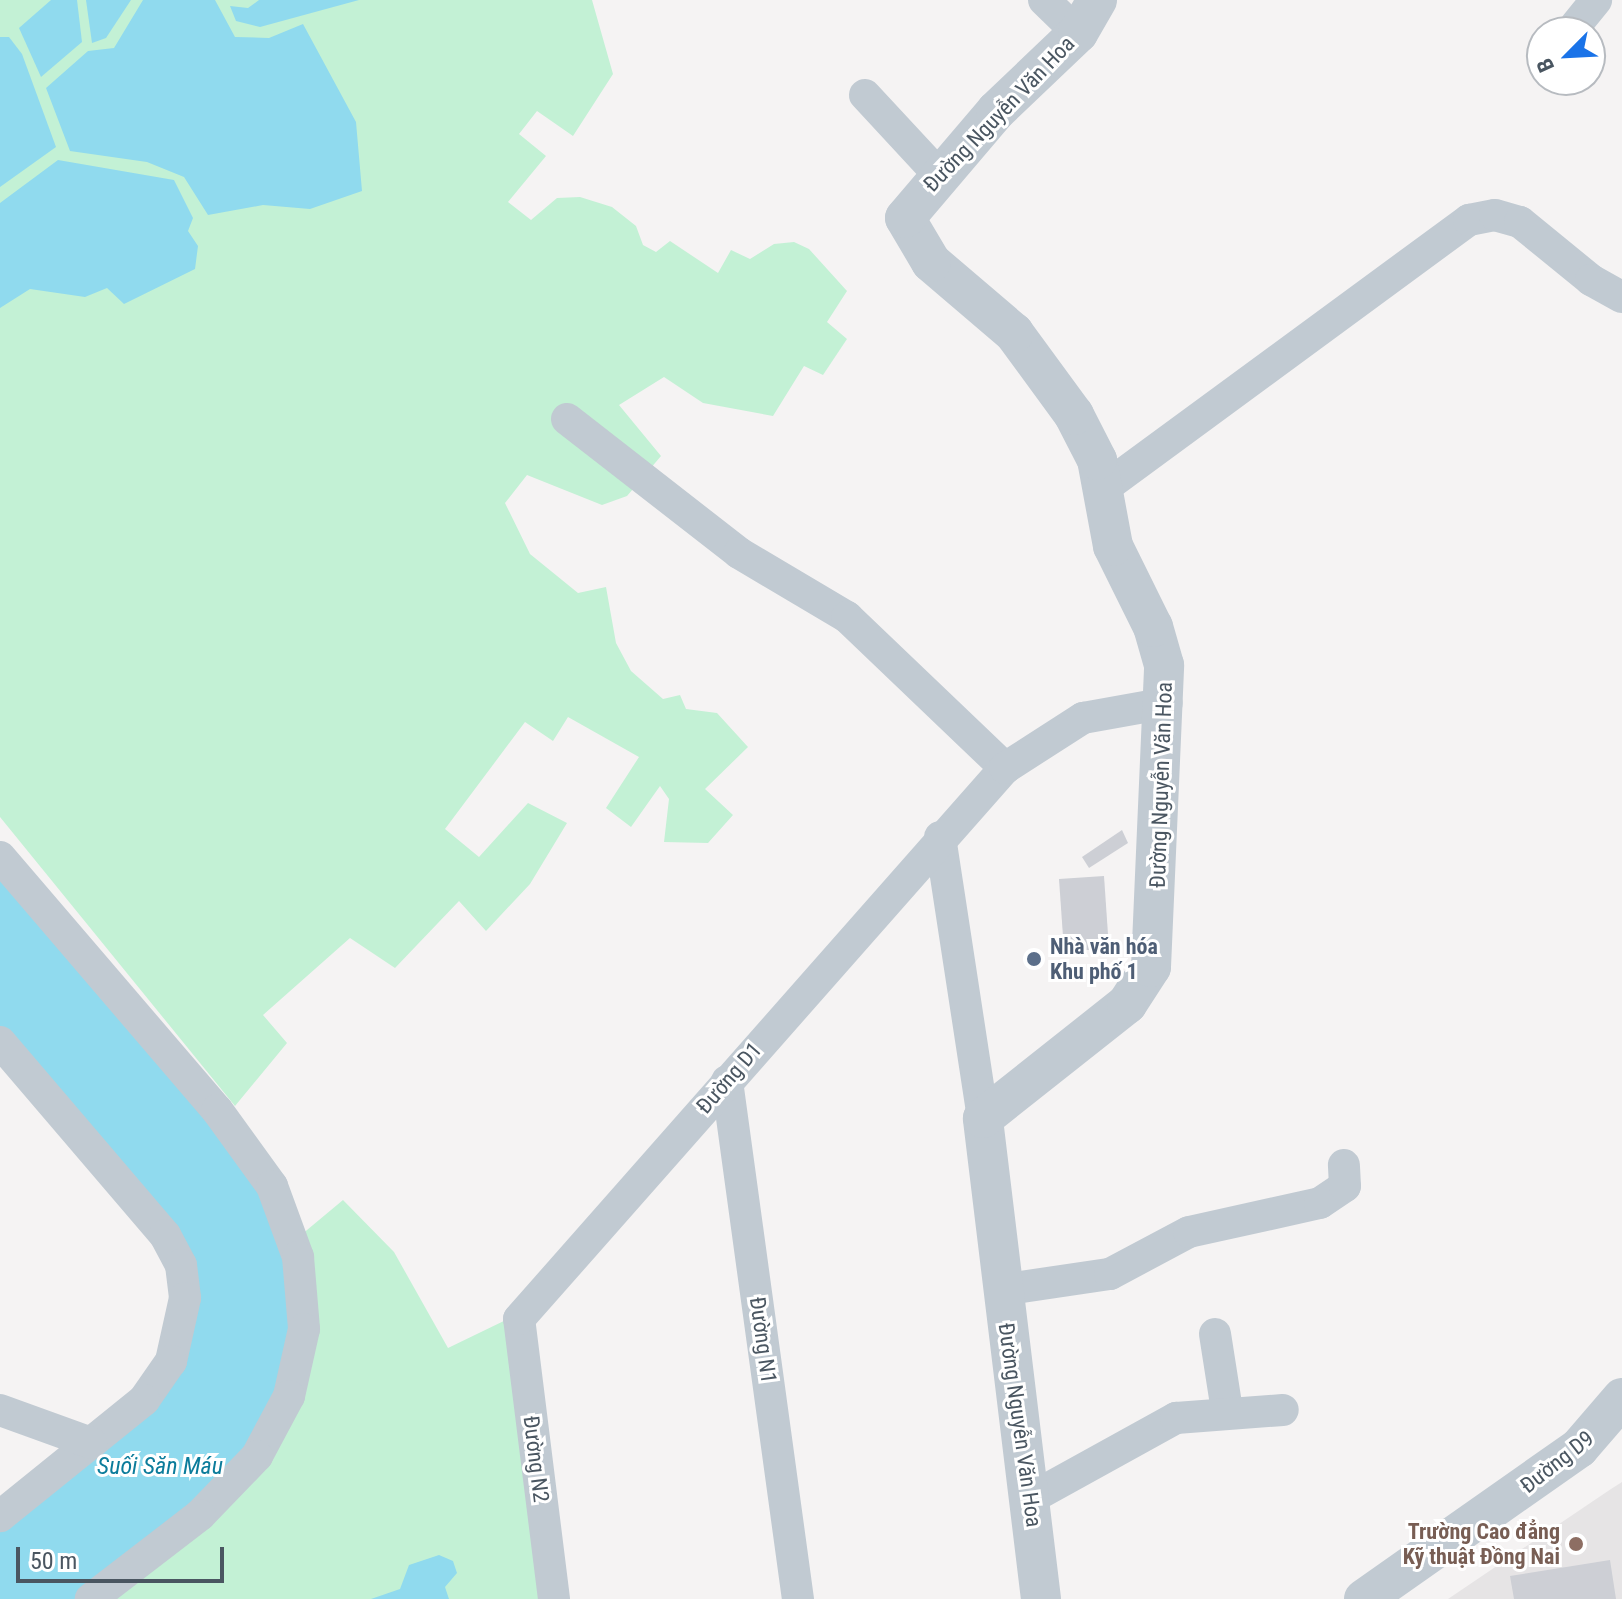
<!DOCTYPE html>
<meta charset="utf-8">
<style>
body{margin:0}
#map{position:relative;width:1622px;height:1599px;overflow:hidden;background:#f5f3f3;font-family:"Roboto Condensed",sans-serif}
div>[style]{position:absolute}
.education>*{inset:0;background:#e6e4e5}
.green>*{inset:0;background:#c3f1d5}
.water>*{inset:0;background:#90daee}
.building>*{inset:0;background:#cdcfd5}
.minor>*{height:32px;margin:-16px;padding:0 16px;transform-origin:16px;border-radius:16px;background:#c1cad2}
.tertiary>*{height:40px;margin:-20px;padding:0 20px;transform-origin:20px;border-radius:20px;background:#c1cad2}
.dots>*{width:22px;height:22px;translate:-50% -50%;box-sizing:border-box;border:4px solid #fff;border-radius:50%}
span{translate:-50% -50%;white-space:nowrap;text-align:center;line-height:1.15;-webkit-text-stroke:6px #fff;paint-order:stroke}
.street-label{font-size:22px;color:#4a5661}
.service-label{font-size:22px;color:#4e5e75;font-weight:700}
.left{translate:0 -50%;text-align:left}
.education-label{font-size:22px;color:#785e54;font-weight:700}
.right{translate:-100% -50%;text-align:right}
.water-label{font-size:24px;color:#0c7c9b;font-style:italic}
.north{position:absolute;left:1526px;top:16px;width:80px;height:80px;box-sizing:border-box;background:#fff;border:2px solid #b7bbc0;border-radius:50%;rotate:246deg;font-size:22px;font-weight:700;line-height:32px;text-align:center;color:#4a5661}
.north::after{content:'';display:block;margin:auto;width:28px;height:36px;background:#1a73e8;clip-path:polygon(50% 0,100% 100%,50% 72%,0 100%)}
.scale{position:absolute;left:16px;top:1547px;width:208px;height:36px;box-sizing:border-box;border:4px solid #4a5661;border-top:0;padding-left:10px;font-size:24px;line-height:28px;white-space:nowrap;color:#4a5661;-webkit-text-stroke:6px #fff;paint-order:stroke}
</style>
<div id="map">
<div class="education">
<div style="clip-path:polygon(1622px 1482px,1622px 1599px,1448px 1599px,1611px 1489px)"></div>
</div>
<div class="green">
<div style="clip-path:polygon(0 0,592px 0,613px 74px,573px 136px,537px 111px,519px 134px,546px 156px,508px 202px,531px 220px,557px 198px,580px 197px,612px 207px,636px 226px,643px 245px,656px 252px,670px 241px,718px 273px,731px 250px,750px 259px,774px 244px,794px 242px,809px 249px,847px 291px,827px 322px,847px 339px,823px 375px,804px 366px,773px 416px,703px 403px,664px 377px,619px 405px,661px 456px,627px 496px,602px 505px,527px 475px,505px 503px,530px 554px,578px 593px,606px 587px,616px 643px,631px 671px,663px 699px,680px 695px,686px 709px,717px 713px,748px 747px,705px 789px,733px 815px,708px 843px,664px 842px,669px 799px,660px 786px,631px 827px,606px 808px,639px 757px,568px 717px,553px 741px,525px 722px,445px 829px,479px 857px,528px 803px,567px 823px,530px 884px,486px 931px,459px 901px,395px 968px,350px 938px,263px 1015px,287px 1043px,235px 1106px,0 817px)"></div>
<div style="clip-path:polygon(343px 1200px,394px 1252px,448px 1348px,512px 1317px,548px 1599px,108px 1599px,301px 1235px)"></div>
</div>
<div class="water">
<div style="clip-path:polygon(51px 0,77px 0,82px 42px,41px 77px,19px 28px)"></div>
<div style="clip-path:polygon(86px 0,131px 0,106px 38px,92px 43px)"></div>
<div style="clip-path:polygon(143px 0,215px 0,235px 37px,269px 38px,303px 24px,356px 122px,362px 191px,310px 209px,263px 205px,208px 215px,184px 177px,147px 162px,70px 151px,46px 88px,88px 51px,114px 48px)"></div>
<div style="clip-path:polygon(259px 0,359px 0,260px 27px,236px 21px,230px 6px,248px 8px)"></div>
<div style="clip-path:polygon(0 37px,9px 37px,22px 54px,56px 147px,0 187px)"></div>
<div style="clip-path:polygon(58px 160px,174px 180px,193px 218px,188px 231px,198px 246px,195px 269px,124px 304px,107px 288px,85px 297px,30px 289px,0 308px,0 203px)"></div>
<div style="clip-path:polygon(0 872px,263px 1189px,289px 1258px,295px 1327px,281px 1391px,250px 1450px,195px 1507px,75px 1599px,0 1599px,0 1528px,152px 1406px,195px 1299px,0 1027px)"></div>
<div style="clip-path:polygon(439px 1555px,453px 1561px,457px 1573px,445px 1587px,449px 1599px,371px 1599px,400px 1589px,409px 1565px)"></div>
</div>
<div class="building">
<div style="clip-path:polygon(1122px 830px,1128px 843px,1089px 868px,1082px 857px)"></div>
<div style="clip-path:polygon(1104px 876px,1109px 949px,1064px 951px,1059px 879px)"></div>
<div style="clip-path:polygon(1610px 1560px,1616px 1599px,1514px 1599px,1510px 1576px)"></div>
</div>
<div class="minor">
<div style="left:1044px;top:0;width:47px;rotate:44.1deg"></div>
<div style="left:1576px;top:25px;width:32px;rotate:-51deg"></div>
<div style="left:865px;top:95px;width:109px;rotate:47.2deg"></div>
<div style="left:567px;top:419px;width:218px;rotate:37.9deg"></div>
<div style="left:739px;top:553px;width:126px;rotate:30.7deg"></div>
<div style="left:847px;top:617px;width:219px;rotate:43.7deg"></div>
<div style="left:1104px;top:488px;width:453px;rotate:-36.3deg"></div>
<div style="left:1469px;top:220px;width:26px;rotate:-11deg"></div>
<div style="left:1495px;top:215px;width:26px;rotate:16deg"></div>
<div style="left:1520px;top:222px;width:92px;rotate:39.2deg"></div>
<div style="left:1591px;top:280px;width:35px;rotate:29deg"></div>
<div style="left:940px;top:837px;width:284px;rotate:81.3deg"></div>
<div style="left:0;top:857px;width:333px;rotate:49.4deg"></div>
<div style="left:217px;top:1110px;width:94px;rotate:54.1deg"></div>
<div style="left:272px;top:1186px;width:76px;rotate:69.9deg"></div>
<div style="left:298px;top:1257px;width:72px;rotate:85.2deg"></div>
<div style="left:304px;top:1329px;width:69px;rotate:102.6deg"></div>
<div style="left:289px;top:1396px;width:68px;rotate:118.1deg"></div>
<div style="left:257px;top:1456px;width:82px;rotate:134deg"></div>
<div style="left:200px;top:1515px;width:138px;rotate:142.4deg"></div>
<div style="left:0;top:1042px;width:254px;rotate:49.5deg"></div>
<div style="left:165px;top:1235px;width:34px;rotate:62deg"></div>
<div style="left:181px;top:1265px;width:33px;rotate:83deg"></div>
<div style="left:185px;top:1298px;width:65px;rotate:102.5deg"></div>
<div style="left:171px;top:1361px;width:47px;rotate:124.7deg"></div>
<div style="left:144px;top:1400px;width:185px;rotate:141.1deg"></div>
<div style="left:727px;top:1081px;width:523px;rotate:82.2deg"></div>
<div style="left:1001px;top:1290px;width:110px;rotate:-8.4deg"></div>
<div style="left:1110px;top:1274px;width:89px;rotate:-28deg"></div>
<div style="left:1189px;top:1232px;width:134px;rotate:-12.5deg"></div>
<div style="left:1320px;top:1203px;width:30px;rotate:-34deg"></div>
<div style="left:1345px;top:1186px;width:21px;rotate:-93deg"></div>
<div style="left:1215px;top:1334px;width:78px;rotate:81.1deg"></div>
<div style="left:0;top:1410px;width:97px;rotate:19.9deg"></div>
<div style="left:1031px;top:1498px;width:166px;rotate:-28.9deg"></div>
<div style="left:1176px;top:1418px;width:107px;rotate:-4.3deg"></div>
<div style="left:554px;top:1599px;width:282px;rotate:-97.1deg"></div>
<div style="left:519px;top:1319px;width:735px;rotate:-48.59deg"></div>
<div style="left:1005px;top:768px;width:93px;rotate:-32.7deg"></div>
<div style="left:1083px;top:718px;width:85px;rotate:-10.1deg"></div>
</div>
<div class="tertiary">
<div style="left:1041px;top:1599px;width:484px;rotate:-96.9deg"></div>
<div style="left:983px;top:1118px;width:184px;rotate:-38.4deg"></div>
<div style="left:1127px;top:1004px;width:44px;rotate:-57deg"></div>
<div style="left:1151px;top:967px;width:302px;rotate:-87.5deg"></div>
<div style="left:1164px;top:665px;width:40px;rotate:-106deg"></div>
<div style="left:1153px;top:627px;width:90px;rotate:-116.3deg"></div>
<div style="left:1113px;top:546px;width:87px;rotate:-100.5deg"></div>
<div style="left:1097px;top:460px;width:51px;rotate:-117.1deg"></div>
<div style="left:1074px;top:415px;width:102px;rotate:-126.2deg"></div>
<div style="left:1014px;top:333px;width:109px;rotate:-139.5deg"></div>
<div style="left:931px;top:262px;width:51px;rotate:-120.6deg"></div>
<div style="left:905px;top:218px;width:140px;rotate:-49.6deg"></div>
<div style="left:996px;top:111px;width:113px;rotate:-43.6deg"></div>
<div style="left:1078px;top:33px;width:38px;rotate:-60deg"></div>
<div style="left:1364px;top:1599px;width:263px;rotate:-35.1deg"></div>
<div style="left:1579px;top:1448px;width:66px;rotate:-49.3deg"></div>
</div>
<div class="dots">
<div style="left:1034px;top:959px;background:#5c6f8a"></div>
<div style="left:1576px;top:1544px;background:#8d6e63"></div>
</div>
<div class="street-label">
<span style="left:999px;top:114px;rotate:-46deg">Đường Nguyễn Văn Hoa</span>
<span style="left:1161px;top:785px;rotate:-88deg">Đường Nguyễn Văn Hoa</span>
<span style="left:729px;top:1078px;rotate:-49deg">Đường D1</span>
<span style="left:763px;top:1340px;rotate:82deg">Đường N1</span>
<span style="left:1020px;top:1425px;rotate:82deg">Đường Nguyễn Văn Hoa</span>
<span style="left:536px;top:1459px;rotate:83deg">Đường N2</span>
<span style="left:1557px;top:1462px;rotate:-38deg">Đường D9</span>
</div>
<div class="service-label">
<span class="left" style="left:1050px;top:959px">Nhà văn hóa<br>Khu phố 1</span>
</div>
<div class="education-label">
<span class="right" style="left:1560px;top:1544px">Trường Cao đẳng<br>Kỹ thuật Đồng Nai</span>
</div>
<div class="water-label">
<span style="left:160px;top:1467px">Suối Săn Máu</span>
</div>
<div class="north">B</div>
<div class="scale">50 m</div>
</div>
